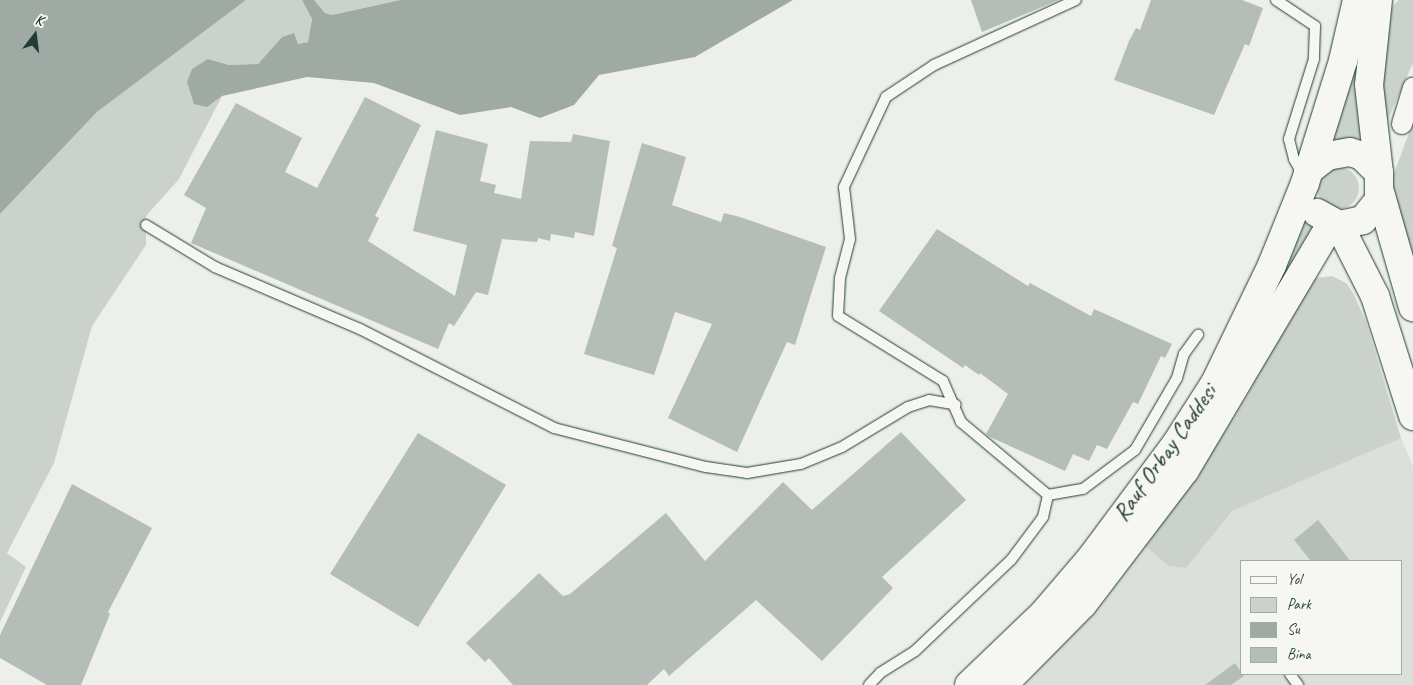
<!DOCTYPE html>
<style>
body{margin:0}
#map{position:relative;width:1413px;height:685px;overflow:hidden;background:#edefea;font-family:Caveat,sans-serif}
div>[style]{position:absolute}
.built>*{inset:0;background:#dce0db}
.green>*{inset:0;background:#cbd2cc}
.round{border-radius:50%}
.water>*{inset:0;background:#9faaa4}
.building>*{inset:0;background:#b4bdb8}
.roads{filter:drop-shadow(0 0 1px #1f3d34) drop-shadow(0 0 1px #1f3d34)}
.service>*{height:10px;margin:-5px;padding:0 5px;transform-origin:5px;border-radius:5px;background:#f6f6f2}
.minor>*{height:20px;margin:-10px;padding:0 10px;transform-origin:10px;border-radius:10px;background:#f6f6f2}
.primary>*{height:28px;margin:-14px;padding:0 14px;transform-origin:14px;border-radius:14px;background:#f6f6f2}
span{translate:-50% -50%;white-space:nowrap;text-align:center;line-height:1.15;-webkit-text-stroke:4px #f6f6f2;paint-order:stroke}
.street-label{font-size:24px;color:#1f3d34}
.legend{position:absolute;left:1240px;top:560px;width:162px;height:115px;box-sizing:border-box;background:#f6f6f2;border:1px solid #a0aca6;margin:0;padding:6px 9px;list-style:none;font-size:15px;color:#1f3d34}
.legend li{display:flex;align-items:center;gap:10px;height:25px}
.legend b{width:25px;border:1px solid #a0aca6}
.north{position:absolute;left:10px;top:10px;width:50px;height:50px;-webkit-text-stroke:4px #f6f6f2;paint-order:stroke;rotate:15deg;font-size:14px;font-weight:700;line-height:20px;text-align:center;color:#1f3d34}
.north::after{content:'';display:block;margin:auto;width:18px;height:22px;background:#1f3d34;clip-path:polygon(50% 0,100% 100%,50% 72%,0 100%)}
</style>
<div id="map">
<div class="built">
<div style="clip-path:polygon(evenodd,1332px 276px,1346px 283px,1353px 293px,1366px 322px,1401px 438px,1413px 466px,1413px 685px,1026px 685px,1144px 545px,1203px 465px,1317px 278px,1332px 276px,1242px 561px,1402px 561px,1402px 674px,1242px 674px,1242px 561px)"></div>
</div>
<div class="green">
<div style="clip-path:polygon(246px 0,302px 0,312px 19px,308px 42px,298px 44px,293px 34px,282px 37px,258px 64px,229px 65px,208px 59px,207px 107px,222px 96px,179px 179px,146px 216px,146px 245px,92px 326px,54px 463px,7px 553px,26px 567px,0 622px,0 214px,97px 112px)"></div>
<div style="clip-path:polygon(314px 0,399px 0,332px 15px,325px 13px)"></div>
<div style="clip-path:polygon(1399px 0,1413px 0,1413px 63px,1381px 135px,1378px 86px,1390px 9px)"></div>
<div style="clip-path:polygon(1358px 43px,1362px 138px,1330px 143px)"></div>
<div style="clip-path:polygon(1413px 122px,1413px 264px,1392px 179px)"></div>
<div class="round" style="left:1317px;top:167px;width:42px;height:42px"></div>
<div style="clip-path:polygon(1306px 215px,1315px 224px,1268px 302px)"></div>
<div style="clip-path:polygon(1332px 276px,1346px 283px,1353px 293px,1366px 322px,1401px 438px,1232px 511px,1186px 568px,1169px 566px,1144px 545px,1203px 465px,1244px 402px,1304px 286px,1317px 278px)"></div>
</div>
<div class="water">
<div style="clip-path:polygon(0 0,246px 0,97px 112px,0 214px)"></div>
<div style="clip-path:polygon(302px 0,314px 0,325px 13px,332px 15px,400px 0,793px 0,695px 57px,599px 75px,574px 105px,540px 118px,511px 107px,460px 115px,374px 83px,307px 77px,222px 96px,207px 107px,194px 104px,187px 82px,192px 69px,208px 59px,229px 65px,258px 64px,282px 37px,294px 33px,298px 44px,308px 42px,312px 19px)"></div>
</div>
<div class="building">
<div style="clip-path:polygon(971px 0,1059px 0,982px 32px)"></div>
<div style="clip-path:polygon(1151px 0,1242px 0,1263px 8px,1249px 46px,1245px 44px,1214px 115px,1114px 80px,1129px 41px,1136px 28px,1140px 30px)"></div>
<div style="clip-path:polygon(365px 97px,421px 125px,375px 216px,379px 218px,368px 241px,455px 296px,467px 245px,413px 231px,436px 130px,488px 144px,480px 181px,496px 185px,494px 193px,521px 199px,530px 141px,571px 142px,573px 134px,610px 141px,594px 236px,575px 232px,574px 238px,551px 234px,550px 241px,538px 238px,537px 242px,502px 239px,488px 295px,476px 292px,454px 326px,449px 323px,438px 349px,191px 243px,206px 208px,184px 195px,236px 103px,302px 138px,285px 172px,317px 188px)"></div>
<div style="clip-path:polygon(642px 143px,686px 157px,672px 205px,721px 222px,724px 213px,740px 217px,826px 247px,795px 345px,787px 342px,737px 452px,668px 418px,712px 324px,675px 312px,654px 375px,584px 354px,617px 248px,612px 246px)"></div>
<div style="clip-path:polygon(937px 229px,1028px 286px,1030px 283px,1091px 316px,1094px 309px,1172px 344px,1165px 358px,1161px 356px,1138px 404px,1133px 402px,1107px 449px,1097px 445px,1089px 461px,1073px 454px,1065px 471px,990px 437px,986px 434px,1008px 394px,980px 373px,979px 375px,965px 365px,963px 368px,879px 311px)"></div>
<div style="clip-path:polygon(901px 432px,966px 500px,882px 577px,893px 588px,822px 661px,756px 600px,669px 676px,664px 669px,647px 685px,513px 685px,489px 658px,485px 662px,466px 643px,539px 573px,563px 596px,570px 594px,666px 513px,705px 561px,783px 482px,812px 510px)"></div>
<div style="clip-path:polygon(418px 433px,506px 485px,418px 627px,330px 574px)"></div>
<div style="clip-path:polygon(72px 484px,152px 528px,108px 612px,110px 614px,81px 685px,47px 685px,0 658px,0 635px)"></div>
<div style="clip-path:polygon(1318px 520px,1342px 550px,1350px 561px,1311px 561px,1294px 540px)"></div>
<div style="clip-path:polygon(1235px 663px,1244px 676px,1231px 685px,1205px 685px)"></div>
</div>
<div class="roads">
<div class="service">
<div style="left:1276px;top:0;width:47px;rotate:33.7deg"></div>
<div style="left:1315px;top:26px;width:33px;rotate:92deg"></div>
<div style="left:1314px;top:59px;width:84px;rotate:107.4deg"></div>
<div style="left:1289px;top:139px;width:21px;rotate:76deg"></div>
<div style="left:1294px;top:159px;width:19px;rotate:62deg"></div>
<div style="left:146px;top:225px;width:81px;rotate:31.3deg"></div>
<div style="left:215px;top:267px;width:158px;rotate:23.2deg"></div>
<div style="left:360px;top:329px;width:218px;rotate:27deg"></div>
<div style="left:554px;top:428px;width:157px;rotate:14.4deg"></div>
<div style="left:706px;top:467px;width:41px;rotate:8.3deg"></div>
<div style="left:747px;top:473px;width:55px;rotate:-9.5deg"></div>
<div style="left:801px;top:464px;width:44px;rotate:-22.5deg"></div>
<div style="left:842px;top:447px;width:77px;rotate:-31.2deg"></div>
<div style="left:908px;top:407px;width:22px;rotate:-18deg"></div>
<div style="left:929px;top:400px;width:27px;rotate:10deg"></div>
<div style="left:1048px;top:495px;width:36px;rotate:-10deg"></div>
<div style="left:1083px;top:489px;width:65px;rotate:-36.9deg"></div>
<div style="left:1135px;top:450px;width:83px;rotate:-59.7deg"></div>
<div style="left:1177px;top:378px;width:25px;rotate:-74deg"></div>
<div style="left:1184px;top:354px;width:24px;rotate:-54deg"></div>
<div style="left:1290px;top:674px;width:14px;rotate:54deg"></div>
<div style="left:869px;top:685px;width:16px;rotate:-47deg"></div>
<div style="left:880px;top:673px;width:41px;rotate:-32.2deg"></div>
<div style="left:915px;top:651px;width:132px;rotate:-43.5deg"></div>
<div style="left:1011px;top:560px;width:54px;rotate:-53.3deg"></div>
<div style="left:1043px;top:517px;width:23px;rotate:-77deg"></div>
<div style="left:1048px;top:495px;width:114px;rotate:-140deg"></div>
<div style="left:961px;top:422px;width:45px;rotate:-113.7deg"></div>
<div style="left:943px;top:381px;width:123px;rotate:-148.2deg"></div>
<div style="left:838px;top:316px;width:38px;rotate:-87deg"></div>
<div style="left:840px;top:278px;width:40px;rotate:-75.6deg"></div>
<div style="left:850px;top:239px;width:52px;rotate:-96.6deg"></div>
<div style="left:844px;top:187px;width:99px;rotate:-65deg"></div>
<div style="left:886px;top:97px;width:58px;rotate:-33.7deg"></div>
<div style="left:934px;top:65px;width:156px;rotate:-24.6deg"></div>
</div>
<div class="minor">
<div style="left:1402px;top:124px;width:38px;rotate:-73deg"></div>
</div>
<div class="primary">
<div style="left:1378px;top:0;width:85px;rotate:96deg"></div>
<div style="left:1369px;top:85px;width:89px;rotate:83.5deg"></div>
<div style="left:1308px;top:171px;width:24px;rotate:-38deg"></div>
<div style="left:1327px;top:156px;width:23px;rotate:-10deg"></div>
<div style="left:1350px;top:152px;width:13px;rotate:18deg"></div>
<div style="left:1362px;top:156px;width:24px;rotate:45deg"></div>
<div style="left:1379px;top:173px;width:27px;rotate:90deg"></div>
<div style="left:1379px;top:200px;width:26px;rotate:129deg"></div>
<div style="left:1363px;top:220px;width:25px;rotate:168deg"></div>
<div style="left:1339px;top:225px;width:25px;rotate:-151deg"></div>
<div style="left:1380px;top:192px;width:120px;rotate:74deg"></div>
<div style="left:1339px;top:225px;width:80px;rotate:63.1deg"></div>
<div style="left:1375px;top:296px;width:126px;rotate:72.4deg"></div>
<div style="left:969px;top:685px;width:104px;rotate:-43.8deg"></div>
<div style="left:1044px;top:613px;width:72px;rotate:-49.5deg"></div>
<div style="left:1091px;top:558px;width:142px;rotate:-53.3deg"></div>
<div style="left:1176px;top:444px;width:72px;rotate:-57.4deg"></div>
<div style="left:1215px;top:383px;width:131px;rotate:-64.2deg"></div>
<div style="left:1272px;top:265px;width:88px;rotate:-68.1deg"></div>
<div style="left:1305px;top:183px;width:128px;rotate:-72.7deg"></div>
<div style="left:1343px;top:61px;width:63px;rotate:-77.1deg"></div>
<div style="left:1003px;top:685px;width:114px;rotate:-45.4deg"></div>
<div style="left:1083px;top:604px;width:168px;rotate:-52.7deg"></div>
<div style="left:1185px;top:470px;width:288px;rotate:-59.3deg"></div>
</div>
</div>
<div class="street-label">
<span style="left:1165px;top:453px;rotate:-55deg">Rauf Orbay Caddesi</span>
</div>
<ul class="legend">
<li><b style="height:6px;background:#f6f6f2"></b>Yol</li>
<li><b style="height:14px;background:#cbd2cc"></b>Park</li>
<li><b style="height:14px;background:#9faaa4"></b>Su</li>
<li><b style="height:14px;background:#b4bdb8"></b>Bina</li>
</ul>
<div class="north">K</div>
</div>
